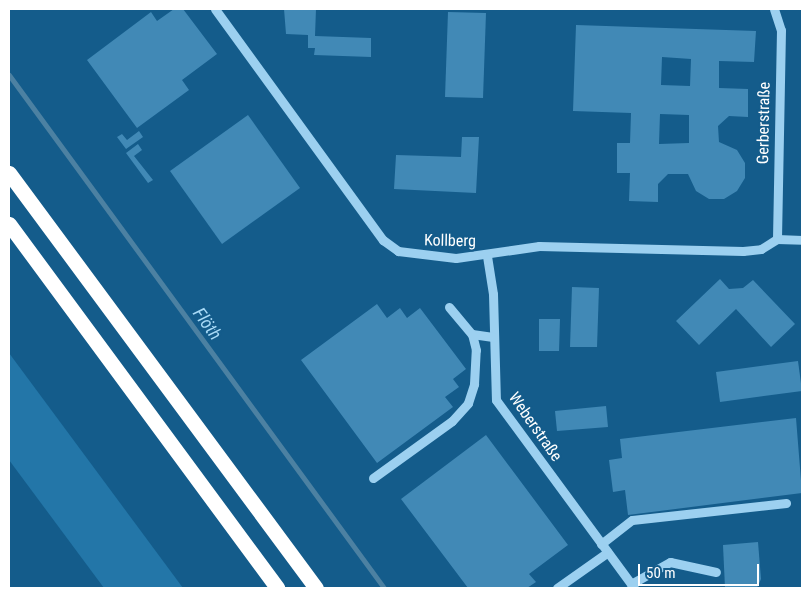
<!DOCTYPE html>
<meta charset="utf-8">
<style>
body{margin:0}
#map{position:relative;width:811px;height:597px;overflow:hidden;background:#145c8b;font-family:"Roboto Condensed",sans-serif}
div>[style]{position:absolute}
.green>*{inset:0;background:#2376a8}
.stream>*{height:5px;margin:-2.5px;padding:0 2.5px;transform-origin:2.5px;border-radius:2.5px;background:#4c81a2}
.building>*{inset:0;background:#4189b6}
.minor>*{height:9px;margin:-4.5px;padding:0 4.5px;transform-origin:4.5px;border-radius:4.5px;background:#9cd0f0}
.highway>*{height:15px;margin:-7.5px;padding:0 7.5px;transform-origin:7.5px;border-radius:7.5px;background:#fff}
span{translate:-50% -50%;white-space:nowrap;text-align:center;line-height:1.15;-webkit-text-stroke:4px #145c8b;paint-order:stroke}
.street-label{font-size:16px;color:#fff}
.water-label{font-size:18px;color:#a8daf7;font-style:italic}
.frame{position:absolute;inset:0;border:10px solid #fff;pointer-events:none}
.scale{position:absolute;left:638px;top:564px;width:121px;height:22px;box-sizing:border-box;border:2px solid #fff;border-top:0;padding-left:6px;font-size:15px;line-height:18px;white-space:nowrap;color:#fff;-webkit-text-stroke:4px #145c8b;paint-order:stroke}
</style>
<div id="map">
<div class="green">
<div style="clip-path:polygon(9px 353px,183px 588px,104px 588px,9px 460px)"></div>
</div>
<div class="stream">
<div style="left:9px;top:75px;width:635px;rotate:53.83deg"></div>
</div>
<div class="building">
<div style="clip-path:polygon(174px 9px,183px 9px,217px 54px,182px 80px,189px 90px,137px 128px,87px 60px,151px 12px,157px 21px)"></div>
<div style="clip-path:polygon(284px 9px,316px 9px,315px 36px,371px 38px,371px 57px,314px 55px,315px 48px,308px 48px,308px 35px,286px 34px)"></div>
<div style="clip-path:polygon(448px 12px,486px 13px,483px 98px,445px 97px)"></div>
<div style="clip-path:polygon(evenodd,576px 25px,756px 31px,754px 62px,719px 61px,719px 88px,748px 89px,748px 117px,729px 116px,718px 126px,719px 142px,737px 150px,745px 163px,745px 178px,737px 191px,724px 199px,709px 199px,696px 191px,688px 174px,668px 174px,658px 184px,658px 202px,629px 201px,630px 173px,617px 173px,617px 143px,630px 143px,631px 113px,573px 111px,576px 25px,662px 57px,691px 59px,690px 86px,661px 85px,662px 57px,576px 25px,660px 114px,689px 115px,689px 143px,659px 144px,660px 114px)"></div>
<div style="clip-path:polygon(248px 115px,300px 188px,222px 244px,170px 171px)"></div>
<div style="clip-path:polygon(139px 131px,143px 137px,126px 149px,117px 137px,122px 134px,127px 140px)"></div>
<div style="clip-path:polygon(462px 137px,479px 137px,476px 193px,394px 189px,396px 155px,461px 157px)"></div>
<div style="clip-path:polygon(138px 144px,142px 150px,134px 156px,153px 180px,148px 183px,126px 153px)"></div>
<div style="clip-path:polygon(720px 279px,729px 289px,743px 288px,753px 280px,795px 324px,771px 347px,736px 309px,699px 345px,676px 321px)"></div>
<div style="clip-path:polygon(572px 287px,599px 288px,597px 347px,570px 347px)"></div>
<div style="clip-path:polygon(377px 304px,387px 318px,400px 308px,407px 318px,420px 308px,466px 369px,453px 379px,459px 387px,445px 397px,453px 407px,377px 463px,301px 360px)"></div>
<div style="clip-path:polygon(539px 319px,560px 319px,559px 351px,539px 351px)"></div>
<div style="clip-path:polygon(798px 361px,802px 391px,720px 402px,716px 372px)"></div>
<div style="clip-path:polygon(606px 406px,608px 427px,557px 431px,555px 411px)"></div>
<div style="clip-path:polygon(796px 418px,802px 493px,628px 515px,625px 490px,613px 492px,609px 460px,622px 458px,620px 439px)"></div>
<div style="clip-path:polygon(486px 435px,568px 545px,529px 574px,536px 582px,527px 588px,468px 588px,401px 499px)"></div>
<div style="clip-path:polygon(758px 542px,761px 579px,757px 588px,725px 588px,723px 545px)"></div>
</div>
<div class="minor">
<div style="left:215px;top:9px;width:286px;rotate:54deg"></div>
<div style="left:383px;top:240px;width:19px;rotate:36deg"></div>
<div style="left:398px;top:251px;width:58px;rotate:6.9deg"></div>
<div style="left:456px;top:258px;width:84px;rotate:-8.2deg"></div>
<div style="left:539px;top:246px;width:204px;rotate:1.4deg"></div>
<div style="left:743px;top:251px;width:18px;rotate:-6deg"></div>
<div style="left:761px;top:249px;width:19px;rotate:-32deg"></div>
<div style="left:777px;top:239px;width:25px;rotate:2deg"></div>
<div style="left:774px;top:9px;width:22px;rotate:72deg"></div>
<div style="left:781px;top:30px;width:209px;rotate:91.1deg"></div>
<div style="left:487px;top:256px;width:38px;rotate:81deg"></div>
<div style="left:493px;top:294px;width:106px;rotate:88.4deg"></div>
<div style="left:496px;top:400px;width:233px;rotate:53.7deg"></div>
<div style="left:449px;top:307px;width:35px;rotate:50deg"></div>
<div style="left:472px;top:334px;width:21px;rotate:8deg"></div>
<div style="left:373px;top:478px;width:97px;rotate:-35.8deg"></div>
<div style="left:452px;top:421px;width:24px;rotate:-48deg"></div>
<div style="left:468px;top:403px;width:20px;rotate:-72deg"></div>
<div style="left:474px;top:384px;width:34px;rotate:-87deg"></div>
<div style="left:476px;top:350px;width:16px;rotate:-104deg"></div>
<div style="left:601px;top:544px;width:39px;rotate:-38deg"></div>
<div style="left:632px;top:520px;width:155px;rotate:-6.3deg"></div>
<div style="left:631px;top:584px;width:45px;rotate:-29.4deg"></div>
<div style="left:670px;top:562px;width:47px;rotate:12.3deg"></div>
<div style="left:557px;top:588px;width:62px;rotate:-35.2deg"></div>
</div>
<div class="highway">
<div style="left:9px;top:173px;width:516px;rotate:53.51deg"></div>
<div style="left:9px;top:224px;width:452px;rotate:53.6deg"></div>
</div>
<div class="street-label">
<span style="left:764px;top:123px;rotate:-89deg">Gerberstraße</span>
<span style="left:450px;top:241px;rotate:1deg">Kollberg</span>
<span style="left:535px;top:427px;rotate:55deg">Weberstraße</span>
</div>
<div class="water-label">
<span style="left:207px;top:324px;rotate:54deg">Flöth</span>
</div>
<div class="frame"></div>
<div class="scale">50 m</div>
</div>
